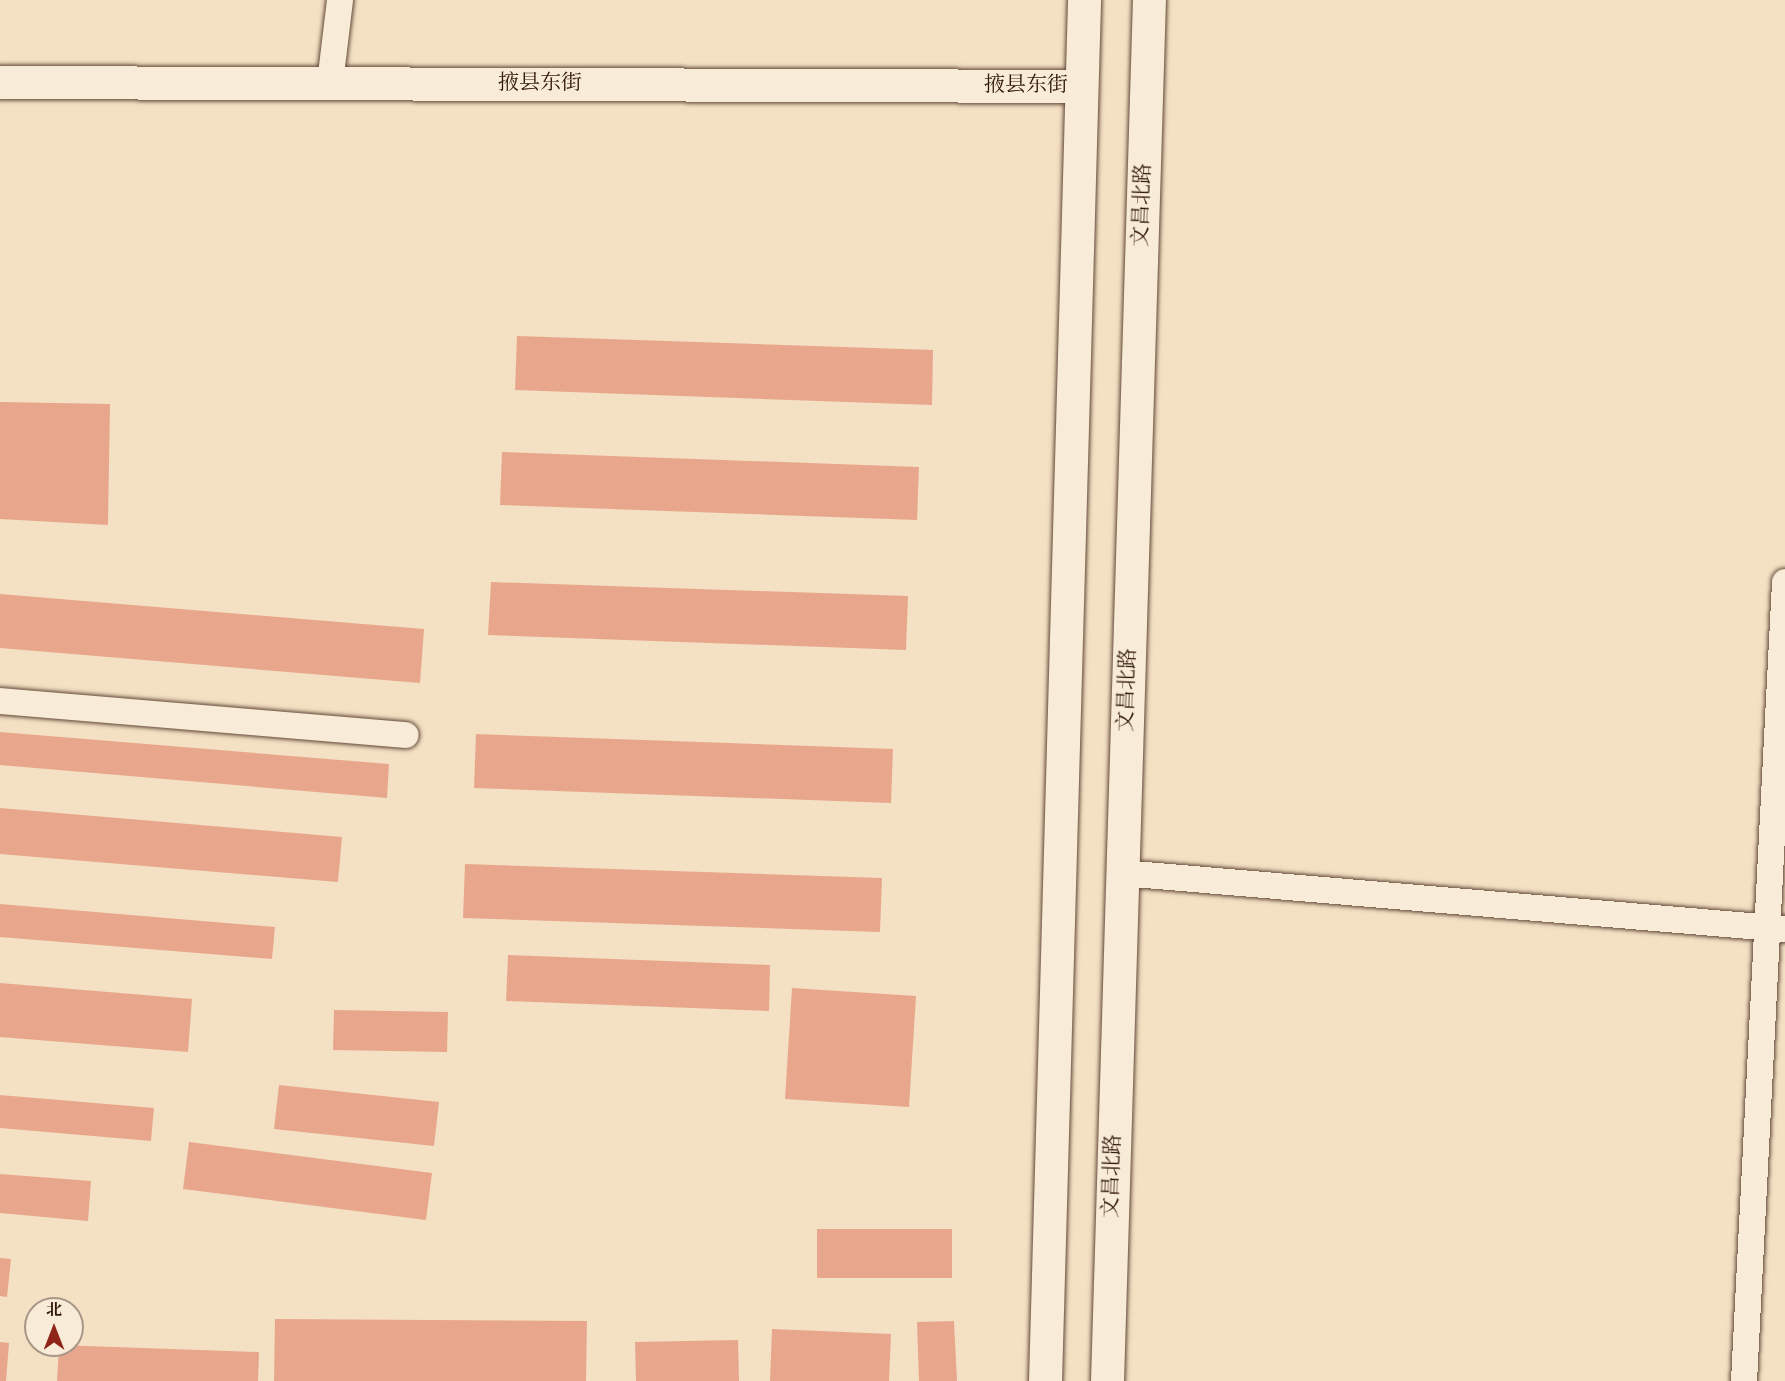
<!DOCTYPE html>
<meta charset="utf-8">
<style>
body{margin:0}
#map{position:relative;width:1785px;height:1381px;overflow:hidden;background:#f4e0c3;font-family:"IM FELL English","Noto Serif SC",serif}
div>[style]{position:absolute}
.building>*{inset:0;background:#e8a78c}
.roads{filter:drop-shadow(0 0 2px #624939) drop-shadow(0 0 2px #624939)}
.minor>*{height:26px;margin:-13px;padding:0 13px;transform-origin:13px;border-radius:13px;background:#f8ebd8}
.secondary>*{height:33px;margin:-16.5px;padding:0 16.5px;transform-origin:16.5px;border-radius:16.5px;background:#f8ebd8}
span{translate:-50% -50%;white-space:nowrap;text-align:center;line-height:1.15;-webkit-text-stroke:4.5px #f8ebd8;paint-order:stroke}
.street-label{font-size:21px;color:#31170b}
.north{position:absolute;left:24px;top:1297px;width:60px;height:60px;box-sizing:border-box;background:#f8ebd8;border:2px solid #a89686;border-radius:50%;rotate:0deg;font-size:16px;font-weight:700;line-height:24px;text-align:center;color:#31170b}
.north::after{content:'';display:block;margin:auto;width:21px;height:27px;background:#8f2418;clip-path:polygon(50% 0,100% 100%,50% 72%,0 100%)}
</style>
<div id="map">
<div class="building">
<div style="clip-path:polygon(517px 336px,933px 350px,932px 405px,515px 390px)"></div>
<div style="clip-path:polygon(0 402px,110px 404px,108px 525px,0 519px)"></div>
<div style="clip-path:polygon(502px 452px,919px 467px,917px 520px,500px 505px)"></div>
<div style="clip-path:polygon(491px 582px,908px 596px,906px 650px,488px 635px)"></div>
<div style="clip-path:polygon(0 594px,424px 629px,420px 683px,0 648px)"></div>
<div style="clip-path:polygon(0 732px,389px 764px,387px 798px,0 765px)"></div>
<div style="clip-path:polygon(476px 734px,893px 749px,891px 803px,474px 788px)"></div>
<div style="clip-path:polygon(0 808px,342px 837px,338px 882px,0 854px)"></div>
<div style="clip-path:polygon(465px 864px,882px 878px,880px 932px,463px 918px)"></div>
<div style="clip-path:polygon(0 904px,275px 927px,272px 959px,0 937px)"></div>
<div style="clip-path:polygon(508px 955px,770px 965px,769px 1011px,506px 1001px)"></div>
<div style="clip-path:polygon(0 983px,192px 999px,188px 1052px,0 1037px)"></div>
<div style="clip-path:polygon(792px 988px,916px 996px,909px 1107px,785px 1099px)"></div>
<div style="clip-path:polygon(334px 1010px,448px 1012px,447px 1052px,333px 1050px)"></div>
<div style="clip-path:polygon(279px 1085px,439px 1102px,434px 1146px,274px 1129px)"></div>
<div style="clip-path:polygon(0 1095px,154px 1108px,151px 1141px,0 1128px)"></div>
<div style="clip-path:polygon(189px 1142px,432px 1173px,426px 1220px,183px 1189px)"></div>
<div style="clip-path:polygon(0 1174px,91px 1181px,88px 1221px,0 1213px)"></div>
<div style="clip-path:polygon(817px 1229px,952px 1229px,952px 1278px,817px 1278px)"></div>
<div style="clip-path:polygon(0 1258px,11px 1259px,7px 1297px,0 1296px)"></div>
<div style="clip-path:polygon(275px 1319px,587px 1321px,586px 1381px,274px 1381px)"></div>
<div style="clip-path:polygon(954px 1321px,957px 1381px,919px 1381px,917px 1322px)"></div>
<div style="clip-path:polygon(772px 1329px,891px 1334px,889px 1381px,770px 1381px)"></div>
<div style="clip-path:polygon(738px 1340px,739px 1381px,636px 1381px,635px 1342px)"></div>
<div style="clip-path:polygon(0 1342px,9px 1343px,6px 1381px,0 1381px)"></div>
<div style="clip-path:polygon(59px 1345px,259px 1352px,258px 1381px,57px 1381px)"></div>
</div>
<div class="roads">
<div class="minor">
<div style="left:330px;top:83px;width:84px;rotate:-83.1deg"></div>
<div style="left:0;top:701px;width:407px;rotate:4.8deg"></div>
<div style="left:1122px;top:873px;width:665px;rotate:4.83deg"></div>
<div style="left:1744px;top:1381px;width:800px;rotate:-87.06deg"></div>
</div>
<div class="secondary">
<div style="left:0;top:82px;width:1081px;rotate:0.21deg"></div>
<div style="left:1045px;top:1381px;width:1382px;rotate:-88.38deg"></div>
<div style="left:1107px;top:1381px;width:1382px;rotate:-88.26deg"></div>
</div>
</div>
<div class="street-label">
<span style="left:540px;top:84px">掖县东街</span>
<span style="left:1026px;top:86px">掖县东街</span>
<span style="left:1143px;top:205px;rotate:-88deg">文昌北路</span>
<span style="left:1128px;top:690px;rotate:-88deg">文昌北路</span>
<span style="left:1113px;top:1176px;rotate:-88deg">文昌北路</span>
</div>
<div class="north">北</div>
</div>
